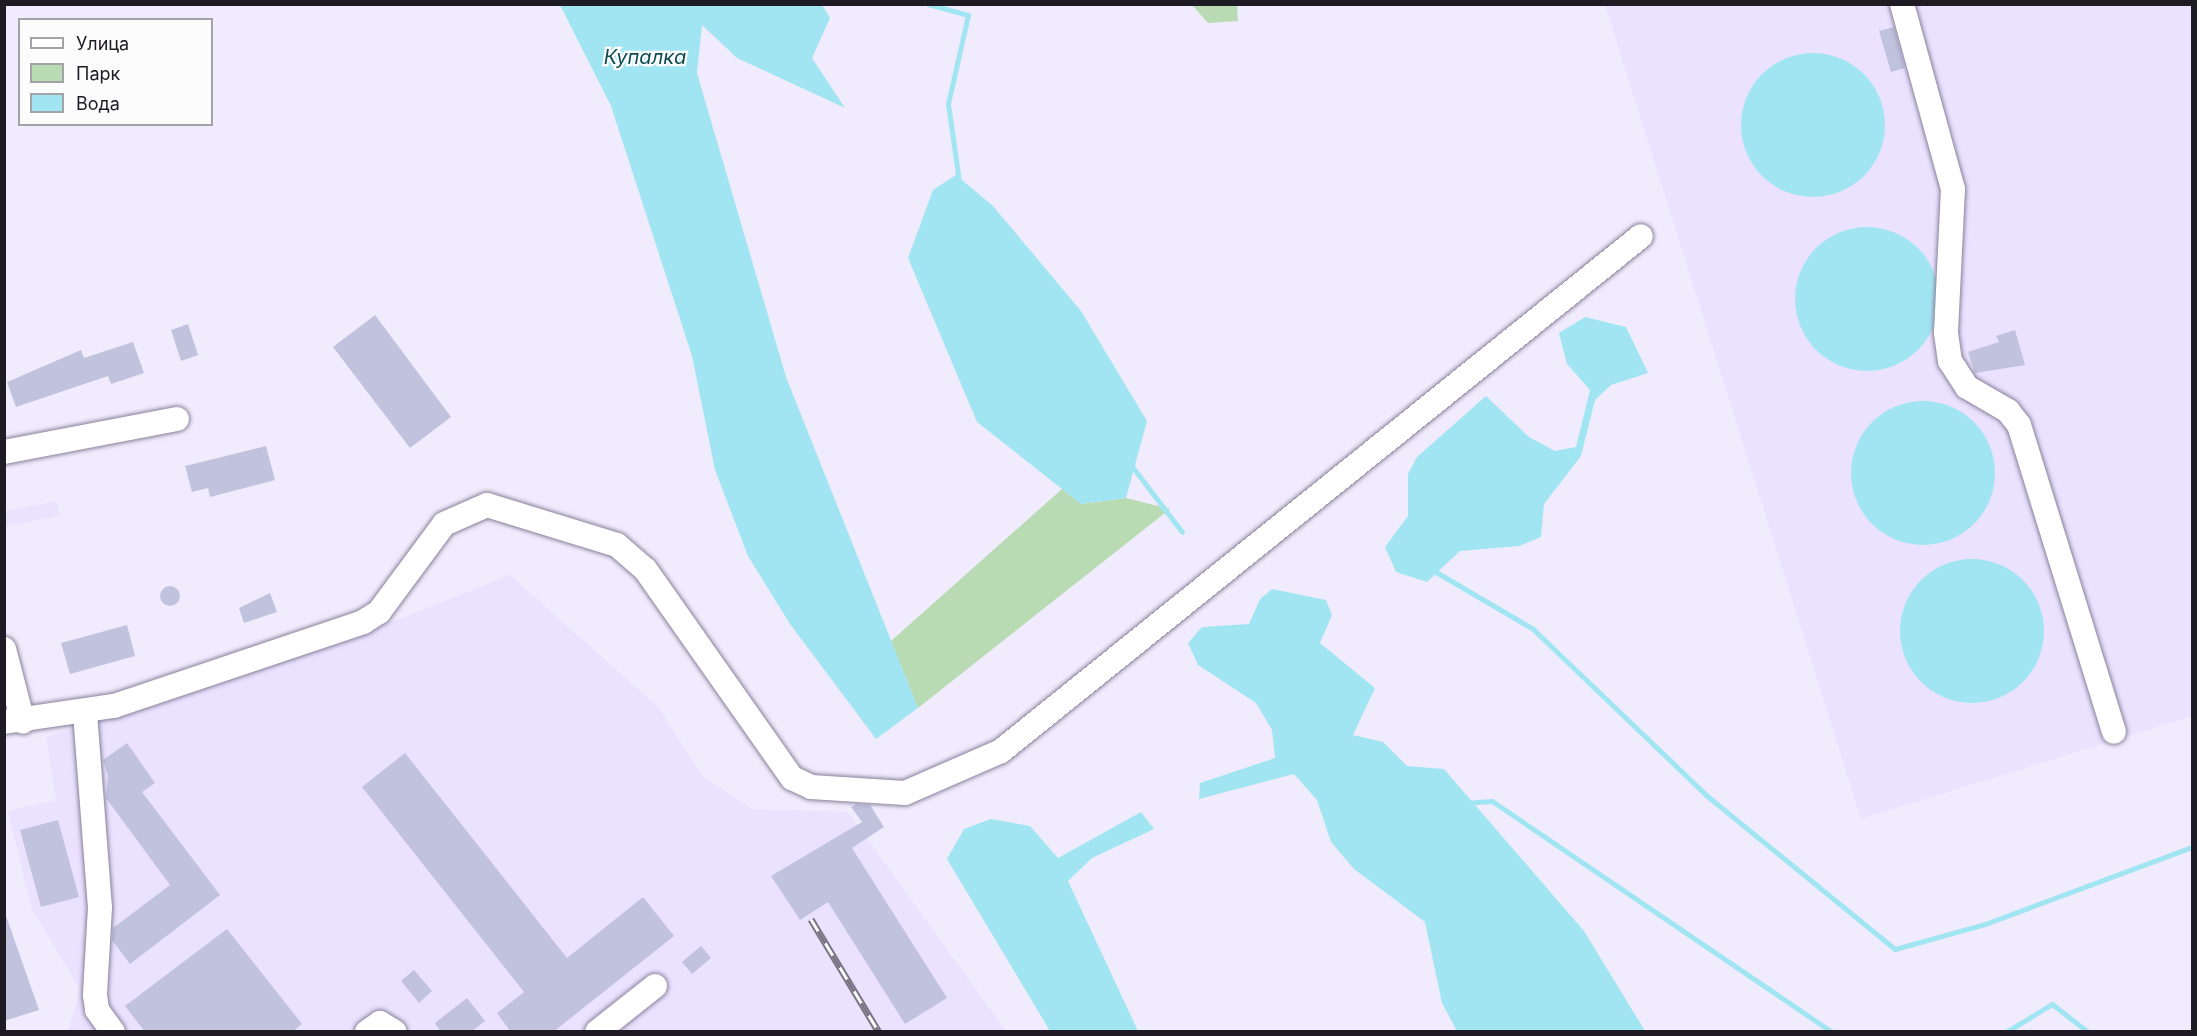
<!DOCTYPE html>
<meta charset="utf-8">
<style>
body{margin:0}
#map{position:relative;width:2197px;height:1036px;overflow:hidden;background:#f1ecfd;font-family:Inter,sans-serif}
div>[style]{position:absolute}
.built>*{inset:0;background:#eae2ff}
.green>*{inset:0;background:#b8dbb3}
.water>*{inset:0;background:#a1e5f3}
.round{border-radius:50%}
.stream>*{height:5px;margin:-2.5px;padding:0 2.5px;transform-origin:2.5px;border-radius:2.5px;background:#a1e5f3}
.building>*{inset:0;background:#c0c2de}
.roads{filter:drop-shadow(0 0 2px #89819b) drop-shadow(0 0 2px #89819b)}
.minor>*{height:24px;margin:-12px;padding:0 12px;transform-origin:12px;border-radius:12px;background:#fff}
.rail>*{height:7px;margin-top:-3.5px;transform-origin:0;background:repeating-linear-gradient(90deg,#fcfcfc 0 14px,#797582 0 28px);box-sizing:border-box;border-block:2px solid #797582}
span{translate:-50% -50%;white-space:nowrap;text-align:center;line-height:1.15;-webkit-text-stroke:4.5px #fcfcfc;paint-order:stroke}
.water-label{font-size:20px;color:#0e4b55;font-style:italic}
.frame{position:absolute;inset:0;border:6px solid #1e1b25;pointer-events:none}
.legend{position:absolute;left:18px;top:18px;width:195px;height:108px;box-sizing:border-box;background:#fcfcfc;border:2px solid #a3a2a6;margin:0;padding:8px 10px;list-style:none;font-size:18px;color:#1e1b25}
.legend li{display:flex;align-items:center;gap:12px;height:30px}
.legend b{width:30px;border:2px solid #a3a2a6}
</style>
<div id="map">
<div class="built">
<div style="clip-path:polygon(1605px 5px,2192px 5px,2192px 716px,1861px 819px)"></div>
<div style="clip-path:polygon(57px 501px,59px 516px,5px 526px,5px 511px)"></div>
<div style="clip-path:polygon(510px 575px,659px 708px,702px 776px,752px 809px,848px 812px,1006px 1031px,68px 1031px,80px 990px,31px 907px,8px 811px,56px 800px,46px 737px,374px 629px)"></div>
</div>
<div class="green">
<div style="clip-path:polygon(1192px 5px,1237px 5px,1238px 21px,1208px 23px)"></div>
<div style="clip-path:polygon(1062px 489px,1081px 504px,1126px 498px,1170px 509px,918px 708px,891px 641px)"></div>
</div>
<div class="water">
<div style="clip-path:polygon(560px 5px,822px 5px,830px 18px,812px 58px,845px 108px,737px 58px,702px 25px,697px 73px,786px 377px,918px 708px,876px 739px,790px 624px,748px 556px,715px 470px,692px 356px,611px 106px)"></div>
<div class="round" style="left:1741px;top:53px;width:144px;height:144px"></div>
<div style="clip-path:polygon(956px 175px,993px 206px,1081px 311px,1147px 421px,1126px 498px,1081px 504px,977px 422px,908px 258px,933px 190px)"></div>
<div class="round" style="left:1795px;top:227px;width:144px;height:144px"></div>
<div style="clip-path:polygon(1585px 317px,1626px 327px,1648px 373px,1611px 385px,1595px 400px,1581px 456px,1544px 504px,1541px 537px,1519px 546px,1460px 551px,1427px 582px,1396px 572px,1385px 547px,1408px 516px,1408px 474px,1417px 457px,1486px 396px,1529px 437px,1555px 451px,1576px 447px,1590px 390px,1567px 364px,1559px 333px)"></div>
<div class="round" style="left:1851px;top:401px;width:144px;height:144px"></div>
<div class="round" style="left:1900px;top:559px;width:144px;height:144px"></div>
<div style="clip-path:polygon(1272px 589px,1326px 600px,1332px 615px,1320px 643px,1375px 688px,1353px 735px,1383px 742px,1407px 766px,1444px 769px,1584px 931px,1645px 1031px,1457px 1031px,1442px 1003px,1425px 922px,1354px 869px,1331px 842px,1317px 800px,1294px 774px,1199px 799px,1200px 783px,1275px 758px,1272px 730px,1256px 703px,1198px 665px,1188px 643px,1202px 627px,1249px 624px,1260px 599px)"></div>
<div style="clip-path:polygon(1141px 812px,1154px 829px,1092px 858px,1068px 881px,1138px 1031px,1050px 1031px,947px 859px,964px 829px,991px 819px,1030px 826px,1058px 858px)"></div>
</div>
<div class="stream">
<div style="left:928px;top:4px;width:41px;rotate:15.4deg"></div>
<div style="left:968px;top:15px;width:91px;rotate:102.7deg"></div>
<div style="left:948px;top:104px;width:78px;rotate:81.9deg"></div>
<div style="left:1131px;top:465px;width:84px;rotate:52.7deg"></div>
<div style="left:1436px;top:572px;width:113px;rotate:30.4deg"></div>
<div style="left:1533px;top:629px;width:240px;rotate:43.8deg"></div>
<div style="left:1706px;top:795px;width:244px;rotate:39.2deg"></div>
<div style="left:1895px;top:949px;width:93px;rotate:-15.5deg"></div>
<div style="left:1985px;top:924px;width:221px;rotate:-20.4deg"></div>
<div style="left:1464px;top:803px;width:28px;rotate:-4deg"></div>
<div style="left:1492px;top:801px;width:411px;rotate:34.2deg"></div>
<div style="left:2006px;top:1032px;width:54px;rotate:-31.3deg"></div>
<div style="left:2052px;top:1004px;width:46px;rotate:37.9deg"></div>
</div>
<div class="building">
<div style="clip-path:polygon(1894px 27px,1905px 68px,1891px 72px,1879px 31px)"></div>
<div style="clip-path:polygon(375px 315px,451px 417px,410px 448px,333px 347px)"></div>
<div style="clip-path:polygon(188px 324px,198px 355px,181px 361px,171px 330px)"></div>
<div style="clip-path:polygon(2015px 330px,2025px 365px,1975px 373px,1968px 352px,1999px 342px,1996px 336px)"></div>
<div style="clip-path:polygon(133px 342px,144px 373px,111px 384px,108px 376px,16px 407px,7px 382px,81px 350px,84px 358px)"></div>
<div style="clip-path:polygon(266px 446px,275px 480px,210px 497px,208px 488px,192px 492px,185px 466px)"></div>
<div class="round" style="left:160px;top:586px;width:20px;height:20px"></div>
<div style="clip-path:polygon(270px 593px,277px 612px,244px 623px,239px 608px)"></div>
<div style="clip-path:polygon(127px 625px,135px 656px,70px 674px,61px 643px)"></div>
<div style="clip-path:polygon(127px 743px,155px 783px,142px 792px,220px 895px,130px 964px,112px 940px,113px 928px,170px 885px,106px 798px,108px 776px,103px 760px)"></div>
<div style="clip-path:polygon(405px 753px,567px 958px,643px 897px,674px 936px,553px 1032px,511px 1032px,497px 1013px,524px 992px,362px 787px)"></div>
<div style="clip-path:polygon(856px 804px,870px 805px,884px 827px,852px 848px,947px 998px,905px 1024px,828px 902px,800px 920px,771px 876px,862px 822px,851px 807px)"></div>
<div style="clip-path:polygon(58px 820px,79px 897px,41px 907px,20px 830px)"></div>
<div style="clip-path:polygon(4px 910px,39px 1010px,4px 1021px)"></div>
<div style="clip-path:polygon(227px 929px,302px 1024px,292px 1032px,145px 1032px,125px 1006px)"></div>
<div style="clip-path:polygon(701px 946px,711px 958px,692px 974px,682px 962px)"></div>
<div style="clip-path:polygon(414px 970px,432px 991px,419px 1003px,401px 981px)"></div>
<div style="clip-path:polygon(467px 998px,485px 1021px,471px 1032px,441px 1032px,435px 1023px)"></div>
</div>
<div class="roads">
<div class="minor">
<div style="left:1902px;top:4px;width:192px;rotate:74.6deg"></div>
<div style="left:1953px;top:189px;width:144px;rotate:92.8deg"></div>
<div style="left:1946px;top:333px;width:28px;rotate:82deg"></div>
<div style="left:1950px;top:361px;width:31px;rotate:57deg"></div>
<div style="left:1967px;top:387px;width:48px;rotate:30.3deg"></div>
<div style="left:2008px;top:411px;width:18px;rotate:52deg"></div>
<div style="left:2019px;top:425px;width:321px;rotate:72.8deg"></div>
<div style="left:4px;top:452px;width:176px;rotate:-10.8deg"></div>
<div style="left:4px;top:649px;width:75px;rotate:75.4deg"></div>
<div style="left:85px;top:713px;width:195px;rotate:85.6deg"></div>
<div style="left:100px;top:907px;width:88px;rotate:93.3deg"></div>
<div style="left:95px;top:995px;width:15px;rotate:82deg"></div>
<div style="left:97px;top:1010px;width:27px;rotate:54deg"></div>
<div style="left:4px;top:722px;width:111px;rotate:-8.3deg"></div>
<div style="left:114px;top:706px;width:263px;rotate:-18.6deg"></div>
<div style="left:363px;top:622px;width:19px;rotate:-32deg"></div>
<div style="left:379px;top:612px;width:109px;rotate:-53.5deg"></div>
<div style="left:444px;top:524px;width:47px;rotate:-23.8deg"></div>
<div style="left:487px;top:505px;width:136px;rotate:17.1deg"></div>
<div style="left:617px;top:545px;width:37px;rotate:41deg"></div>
<div style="left:645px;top:569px;width:256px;rotate:54.9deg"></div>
<div style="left:792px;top:778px;width:21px;rotate:25deg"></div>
<div style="left:811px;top:787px;width:94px;rotate:3.7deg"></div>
<div style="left:905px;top:793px;width:105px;rotate:-23.6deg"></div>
<div style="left:1001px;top:751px;width:821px;rotate:-38.82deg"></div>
<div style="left:367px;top:1032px;width:16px;rotate:-35deg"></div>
<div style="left:380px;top:1023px;width:17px;rotate:31deg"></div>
<div style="left:597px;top:1032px;width:74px;rotate:-38.4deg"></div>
</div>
</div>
<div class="rail">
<div style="left:811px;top:919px;width:132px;rotate:59deg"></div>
</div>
<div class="water-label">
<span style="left:645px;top:57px">Купалка</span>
</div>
<div class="frame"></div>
<ul class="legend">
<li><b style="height:8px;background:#fff"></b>Улица</li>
<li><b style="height:16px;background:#b8dbb3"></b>Парк</li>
<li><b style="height:16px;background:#a1e5f3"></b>Вода</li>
</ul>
</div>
